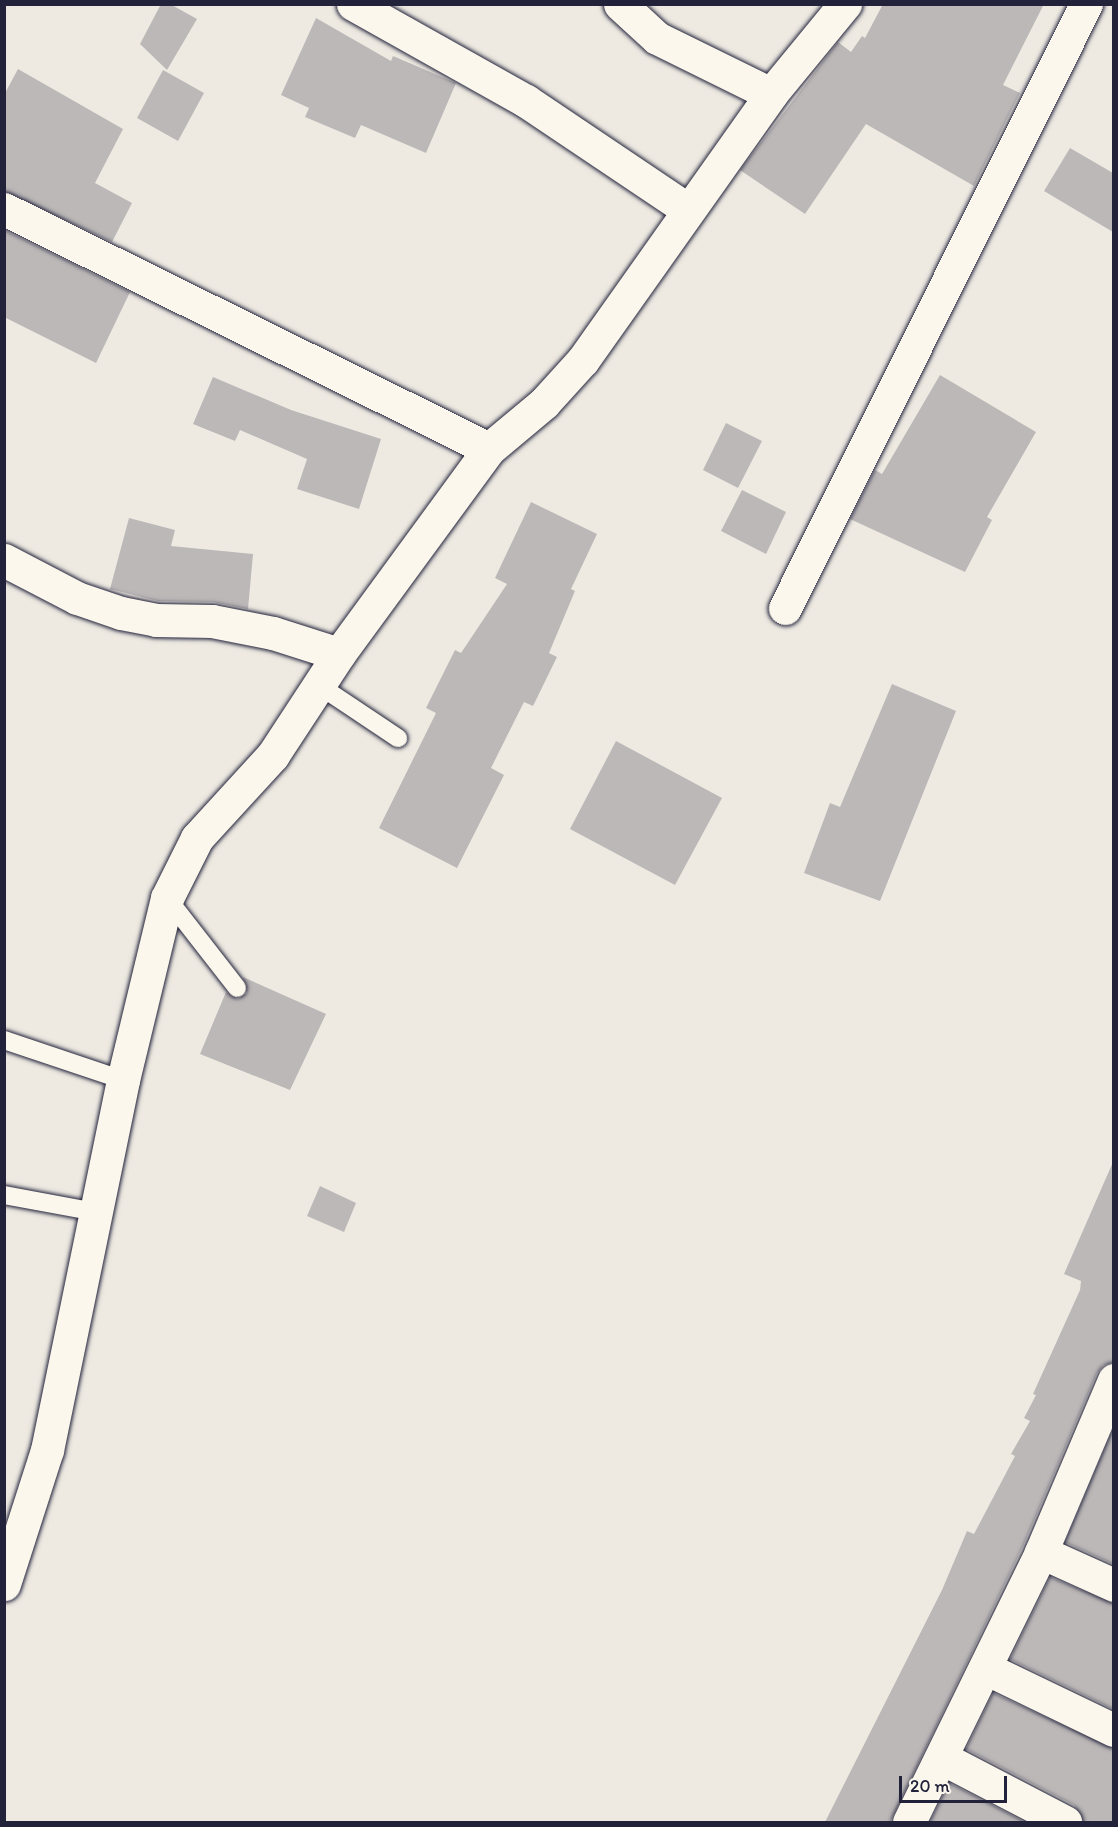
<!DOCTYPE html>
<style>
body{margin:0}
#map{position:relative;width:1118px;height:1827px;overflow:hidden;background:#eeeae2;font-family:Itim,sans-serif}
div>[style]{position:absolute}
.building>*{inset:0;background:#bcb8b8}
.roads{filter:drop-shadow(0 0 2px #22223b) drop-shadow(0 0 2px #22223b)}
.service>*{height:18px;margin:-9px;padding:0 9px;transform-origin:9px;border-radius:9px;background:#fbf7ec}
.minor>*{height:33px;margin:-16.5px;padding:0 16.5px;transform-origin:16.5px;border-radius:16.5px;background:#fbf7ec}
span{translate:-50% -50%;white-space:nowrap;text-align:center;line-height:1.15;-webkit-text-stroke:5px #fbf7ec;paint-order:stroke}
.frame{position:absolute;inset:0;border:6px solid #22223b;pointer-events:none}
.scale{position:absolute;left:899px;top:1776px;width:108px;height:27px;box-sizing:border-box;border:3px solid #22223b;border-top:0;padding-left:8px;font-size:18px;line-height:21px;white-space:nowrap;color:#22223b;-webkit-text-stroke:4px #fbf7ec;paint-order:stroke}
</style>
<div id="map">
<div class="building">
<div style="clip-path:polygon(161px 4px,170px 4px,197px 19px,167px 70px,140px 44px)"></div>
<div style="clip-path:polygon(883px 4px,1044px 4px,1003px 85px,1020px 93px,974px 186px,866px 124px,805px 214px,740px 170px,838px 42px,851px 52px,862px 36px,865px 38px)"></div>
<div style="clip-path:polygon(316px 18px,391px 61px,393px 56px,456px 83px,426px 153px,361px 125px,355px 138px,305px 117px,309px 108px,281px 95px)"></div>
<div style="clip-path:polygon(18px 69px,123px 129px,95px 183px,132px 203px,112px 242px,4px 191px,4px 95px)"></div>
<div style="clip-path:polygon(163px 70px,204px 93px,178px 141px,137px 118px)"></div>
<div style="clip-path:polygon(1070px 148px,1113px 173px,1113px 232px,1044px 191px)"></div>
<div style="clip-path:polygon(4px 230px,130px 292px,96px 363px,4px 317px)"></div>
<div style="clip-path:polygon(940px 375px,1036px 432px,987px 517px,992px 520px,965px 572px,850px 519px,875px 470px,882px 474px)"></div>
<div style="clip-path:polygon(213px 377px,291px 410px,381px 439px,359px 509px,297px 489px,307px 459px,240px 430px,235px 441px,193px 424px)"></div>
<div style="clip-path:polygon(726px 423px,762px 441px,738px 488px,703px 470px)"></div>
<div style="clip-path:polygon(742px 490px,786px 512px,766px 554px,721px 531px)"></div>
<div style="clip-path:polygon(531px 502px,597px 534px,571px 589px,575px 591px,549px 653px,557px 657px,533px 706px,524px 702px,491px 768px,504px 775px,457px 868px,379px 828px,436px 713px,426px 708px,455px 650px,461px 653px,507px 584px,495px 578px)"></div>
<div style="clip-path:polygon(129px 518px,175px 530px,171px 546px,253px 554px,248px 609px,213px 602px,158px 601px,110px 589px)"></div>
<div style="clip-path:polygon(892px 684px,956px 711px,880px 901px,804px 873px,830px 803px,840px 807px)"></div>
<div style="clip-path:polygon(616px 741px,722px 798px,675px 885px,570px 829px)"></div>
<div style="clip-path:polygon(243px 977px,326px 1014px,290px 1090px,200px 1054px,226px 992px,238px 999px,247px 993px)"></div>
<div style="clip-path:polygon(1113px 1162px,1113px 1362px,1103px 1365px,1097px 1373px,1024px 1544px,890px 1822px,825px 1822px,942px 1590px,967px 1531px,974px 1534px,1015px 1456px,1011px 1454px,1030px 1421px,1024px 1418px,1036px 1395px,1033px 1394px,1080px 1290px,1081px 1281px,1064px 1274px)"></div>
<div style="clip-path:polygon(320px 1186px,356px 1203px,344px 1232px,307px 1216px)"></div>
<div style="clip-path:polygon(1113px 1429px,1113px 1564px,1065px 1542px)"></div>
<div style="clip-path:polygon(1050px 1577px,1113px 1603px,1113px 1709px,1010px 1659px)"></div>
<div style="clip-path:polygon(993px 1693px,1113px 1748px,1113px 1822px,1084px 1822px,1074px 1805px,966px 1749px)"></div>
<div style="clip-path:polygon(949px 1783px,1025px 1822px,930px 1822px)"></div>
</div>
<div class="roads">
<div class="service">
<div style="left:320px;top:686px;width:94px;rotate:33.7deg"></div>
<div style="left:167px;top:898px;width:114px;rotate:52.1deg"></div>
<div style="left:4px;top:1040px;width:126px;rotate:18.6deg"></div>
<div style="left:4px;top:1195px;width:94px;rotate:10.5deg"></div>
</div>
<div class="minor">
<div style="left:353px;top:4px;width:198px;rotate:29.3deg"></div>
<div style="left:526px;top:101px;width:194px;rotate:33.9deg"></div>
<div style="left:620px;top:4px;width:50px;rotate:42.6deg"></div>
<div style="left:657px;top:38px;width:127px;rotate:26.2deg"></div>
<div style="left:4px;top:209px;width:541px;rotate:26.33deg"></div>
<div style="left:4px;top:560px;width:82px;rotate:27.5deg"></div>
<div style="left:77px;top:598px;width:46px;rotate:18.8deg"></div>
<div style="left:121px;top:613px;width:36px;rotate:11deg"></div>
<div style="left:156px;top:620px;width:56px;rotate:1deg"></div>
<div style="left:212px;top:621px;width:62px;rotate:11.1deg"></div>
<div style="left:273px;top:633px;width:69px;rotate:17.7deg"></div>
<div style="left:339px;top:654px;width:121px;rotate:123.2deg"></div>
<div style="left:273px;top:755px;width:113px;rotate:132.5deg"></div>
<div style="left:197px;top:838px;width:67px;rotate:116.6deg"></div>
<div style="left:167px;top:898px;width:187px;rotate:103.6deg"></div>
<div style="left:123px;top:1080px;width:378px;rotate:101.6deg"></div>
<div style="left:47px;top:1450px;width:141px;rotate:107.8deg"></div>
<div style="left:785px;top:608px;width:675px;rotate:-63.51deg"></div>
<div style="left:339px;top:654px;width:254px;rotate:-53.8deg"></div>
<div style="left:489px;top:449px;width:72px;rotate:-39.9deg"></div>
<div style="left:544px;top:403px;width:58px;rotate:-47.8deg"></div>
<div style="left:583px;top:360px;width:326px;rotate:-54.7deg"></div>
<div style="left:771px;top:94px;width:117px;rotate:-50.6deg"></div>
<div style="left:1041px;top:1552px;width:80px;rotate:24.3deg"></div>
<div style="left:985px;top:1668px;width:143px;rotate:25.7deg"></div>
<div style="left:942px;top:1758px;width:139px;rotate:27.5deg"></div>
<div style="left:909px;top:1822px;width:301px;rotate:-63.9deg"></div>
<div style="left:1041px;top:1552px;width:187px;rotate:-67deg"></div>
</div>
</div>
<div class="frame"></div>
<div class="scale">20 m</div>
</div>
